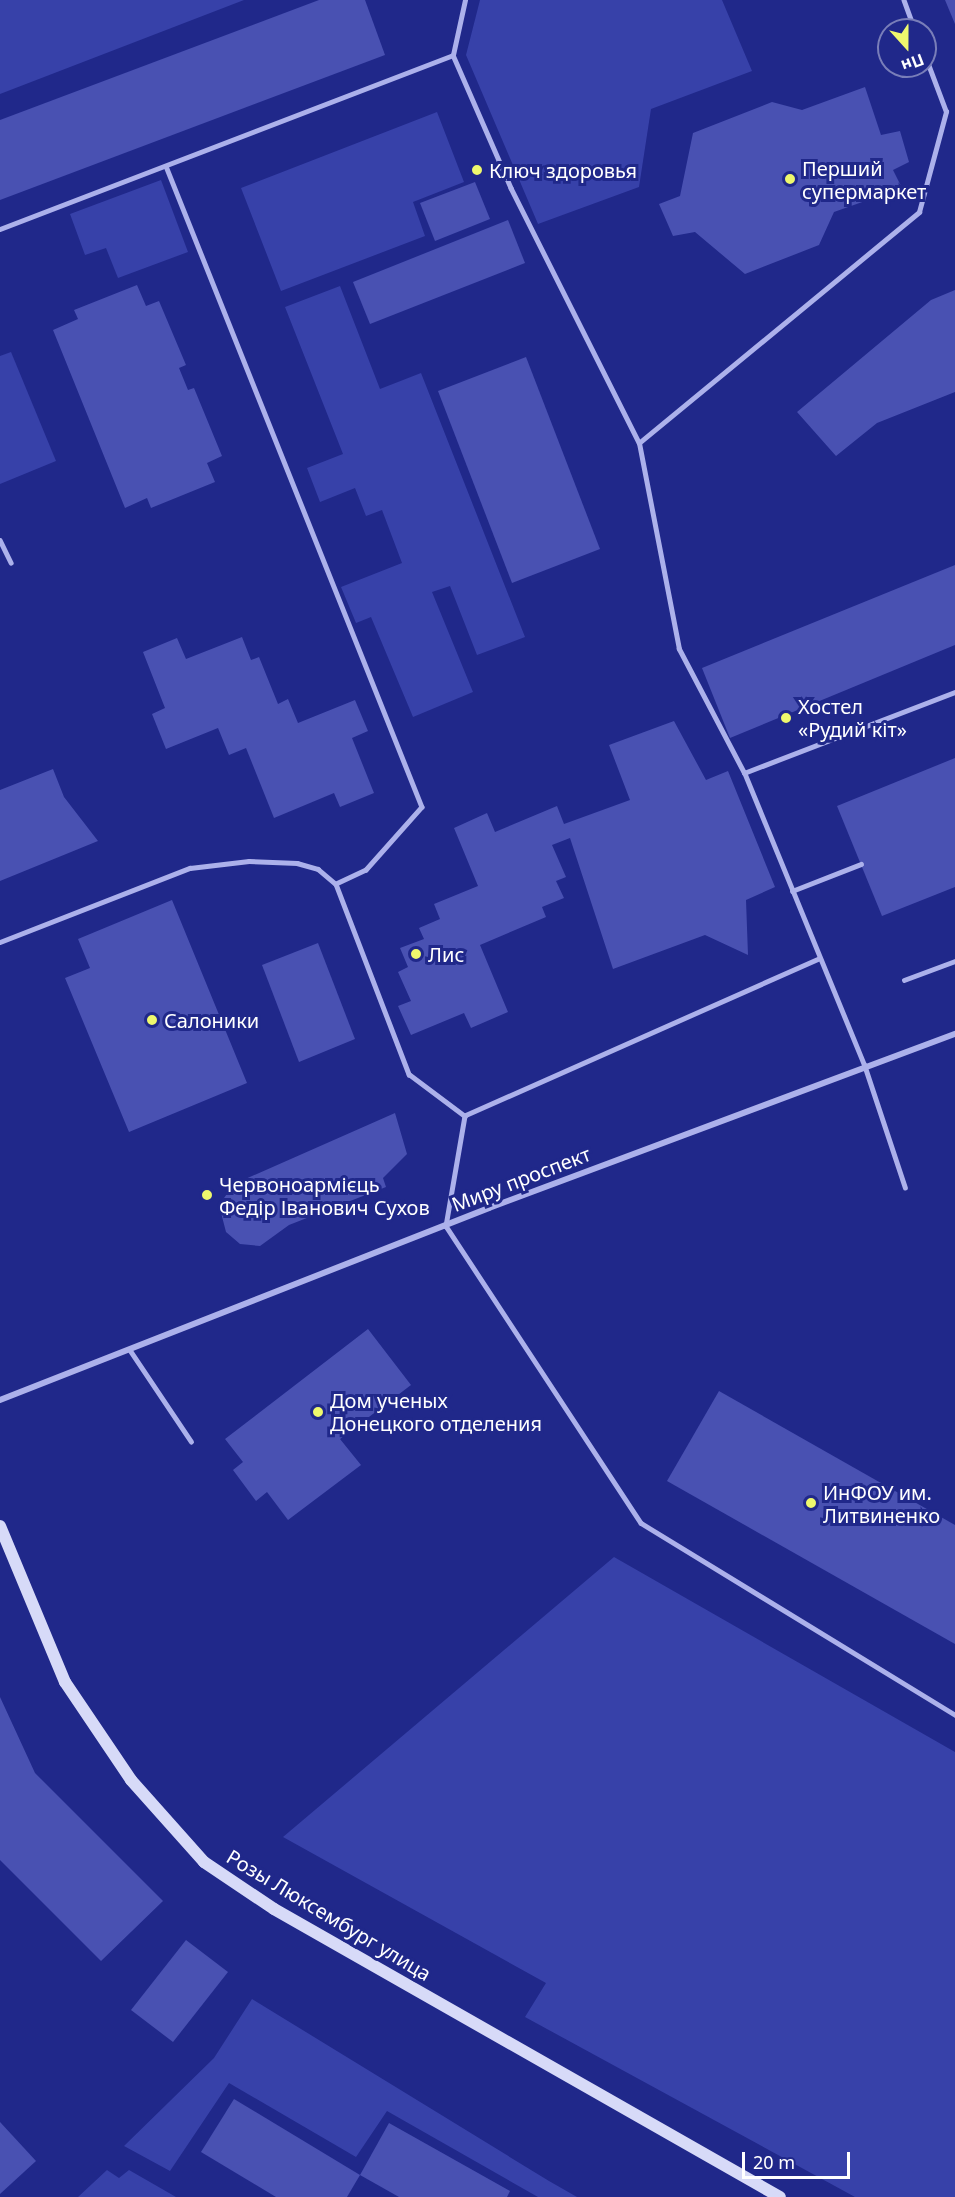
<!DOCTYPE html>
<meta charset="utf-8">
<style>
body{margin:0}
#map{position:relative;width:955px;height:2197px;overflow:hidden;background:#20288a;font-family:"Noto Sans",sans-serif}
div>[style]{position:absolute}
.green>*{inset:0;background:#3741a9}
.building>*{inset:0;background:#4951b2}
.lane>*{height:4.5px;margin:-2.25px;padding:0 2.25px;transform-origin:2.25px;border-radius:2.25px;background:#acb1eb}
.street>*{height:6px;margin:-3px;padding:0 3px;transform-origin:3px;border-radius:3px;background:#acb1eb}
.secondary>*{height:12px;margin:-6px;padding:0 6px;transform-origin:6px;border-radius:6px;background:#d7daf8}
.dots>*{width:16px;height:16px;translate:-50% -50%;box-sizing:border-box;border:3px solid #20288a;border-radius:50%}
span{translate:-50% -50%;white-space:nowrap;text-align:center;line-height:1.15;-webkit-text-stroke:6px #20288a;paint-order:stroke}
.poi-label{font-size:20px;color:#fff}
.left{translate:0 -50%;text-align:left}
.street-label{font-size:20px;color:#fff}
.north{position:absolute;left:877px;top:18px;width:60px;height:60px;box-sizing:border-box;background:#20288a;border:2px solid #797eb9;border-radius:50%;rotate:159deg;font-size:16px;font-weight:700;line-height:24px;text-align:center;color:#fff}
.north::after{content:'';display:block;margin:auto;width:21px;height:27px;background:#eef86d;clip-path:polygon(50% 0,100% 100%,50% 72%,0 100%)}
.scale{position:absolute;left:742px;top:2152px;width:108px;height:27px;box-sizing:border-box;border:3px solid #fff;border-top:0;padding-left:8px;font-size:18px;line-height:21px;white-space:nowrap;color:#fff;-webkit-text-stroke:4px #20288a;paint-order:stroke}
</style>
<div id="map">
<div class="green">
<div style="clip-path:polygon(0 0,244px 0,0 94px)"></div>
<div style="clip-path:polygon(480px 0,722px 0,752px 71px,651px 109px,639px 187px,538px 224px,466px 55px)"></div>
<div style="clip-path:polygon(437px 112px,464px 182px,413px 202px,425px 236px,281px 291px,241px 188px)"></div>
<div style="clip-path:polygon(161px 180px,188px 252px,118px 278px,106px 248px,85px 255px,70px 214px)"></div>
<div style="clip-path:polygon(340px 286px,380px 389px,421px 373px,525px 637px,477px 655px,450px 586px,432px 592px,473px 692px,413px 717px,371px 617px,356px 623px,341px 587px,402px 563px,382px 510px,366px 516px,355px 488px,320px 502px,307px 468px,343px 454px,285px 307px)"></div>
<div style="clip-path:polygon(11px 352px,56px 461px,0 484px,0 356px)"></div>
<div style="clip-path:polygon(614px 1557px,955px 1752px,955px 2197px,855px 2197px,525px 2017px,546px 1983px,283px 1837px)"></div>
<div style="clip-path:polygon(252px 1999px,549px 2181px,577px 2197px,538px 2197px,387px 2111px,356px 2157px,229px 2083px,170px 2171px,124px 2146px,214px 2058px)"></div>
<div style="clip-path:polygon(107px 2170px,119px 2178px,129px 2170px,176px 2197px,78px 2197px)"></div>
</div>
<div class="building">
<div style="clip-path:polygon(319px 0,365px 0,385px 55px,0 200px,0 120px)"></div>
<div style="clip-path:polygon(945px 0,955px 0,955px 24px)"></div>
<div style="clip-path:polygon(865px 87px,881px 135px,900px 131px,909px 162px,893px 170px,902px 188px,834px 212px,819px 245px,745px 274px,695px 232px,673px 236px,659px 204px,680px 196px,693px 133px,772px 102px,802px 110px)"></div>
<div style="clip-path:polygon(475px 182px,490px 219px,435px 241px,420px 203px)"></div>
<div style="clip-path:polygon(508px 220px,525px 263px,370px 324px,353px 282px)"></div>
<div style="clip-path:polygon(137px 285px,146px 306px,159px 301px,186px 365px,179px 368px,188px 390px,194px 388px,222px 456px,207px 463px,215px 482px,151px 508px,147px 498px,125px 508px,53px 330px,78px 319px,74px 310px)"></div>
<div style="clip-path:polygon(955px 290px,955px 392px,877px 423px,836px 456px,797px 412px,931px 300px)"></div>
<div style="clip-path:polygon(526px 357px,600px 549px,512px 583px,438px 391px)"></div>
<div style="clip-path:polygon(955px 565px,955px 645px,730px 738px,702px 668px)"></div>
<div style="clip-path:polygon(242px 637px,251px 660px,259px 657px,278px 704px,288px 699px,298px 723px,355px 700px,368px 731px,352px 738px,374px 793px,340px 807px,334px 793px,274px 818px,246px 748px,229px 755px,218px 728px,166px 749px,152px 714px,165px 708px,143px 652px,177px 638px,186px 659px)"></div>
<div style="clip-path:polygon(674px 721px,706px 780px,728px 771px,775px 887px,746px 900px,748px 955px,705px 935px,613px 969px,570px 838px,552px 845px,566px 877px,556px 881px,564px 898px,542px 907px,546px 917px,480px 945px,508px 1012px,471px 1028px,464px 1013px,411px 1035px,398px 1006px,411px 1001px,398px 972px,408px 967px,400px 948px,424px 939px,419px 928px,440px 919px,434px 904px,478px 886px,454px 828px,487px 813px,495px 832px,557px 806px,564px 824px,630px 800px,609px 745px)"></div>
<div style="clip-path:polygon(955px 758px,955px 887px,882px 916px,837px 806px)"></div>
<div style="clip-path:polygon(53px 769px,64px 797px,98px 841px,0 881px,0 790px)"></div>
<div style="clip-path:polygon(172px 900px,247px 1083px,129px 1132px,65px 978px,90px 968px,78px 939px)"></div>
<div style="clip-path:polygon(318px 943px,355px 1039px,299px 1062px,262px 965px)"></div>
<div style="clip-path:polygon(395px 1113px,407px 1154px,383px 1178px,386px 1187px,289px 1225px,260px 1246px,240px 1244px,226px 1232px,219px 1205px,234px 1184px)"></div>
<div style="clip-path:polygon(368px 1329px,411px 1385px,340px 1439px,361px 1465px,288px 1520px,267px 1492px,256px 1501px,233px 1470px,243px 1462px,225px 1439px)"></div>
<div style="clip-path:polygon(719px 1391px,955px 1525px,955px 1644px,667px 1481px)"></div>
<div style="clip-path:polygon(0 1697px,35px 1773px,163px 1901px,101px 1961px,0 1860px)"></div>
<div style="clip-path:polygon(186px 1940px,228px 1972px,173px 2042px,131px 2010px)"></div>
<div style="clip-path:polygon(234px 2099px,360px 2175px,347px 2197px,276px 2197px,201px 2152px)"></div>
<div style="clip-path:polygon(0 2122px,36px 2161px,0 2194px)"></div>
<div style="clip-path:polygon(389px 2123px,510px 2191px,507px 2197px,399px 2197px,360px 2175px)"></div>
</div>
<div class="lane">
<div style="left:904px;top:0;width:32px;rotate:70deg"></div>
<div style="left:453px;top:55px;width:145px;rotate:66.4deg"></div>
<div style="left:511px;top:188px;width:285px;rotate:63.3deg"></div>
<div style="left:166px;top:166px;width:690px;rotate:68.23deg"></div>
<div style="left:422px;top:807px;width:84px;rotate:131.6deg"></div>
<div style="left:366px;top:870px;width:33px;rotate:155deg"></div>
<div style="left:336px;top:884px;width:204px;rotate:69deg"></div>
<div style="left:409px;top:1074px;width:70px;rotate:36.9deg"></div>
<div style="left:0;top:229px;width:485px;rotate:-21deg"></div>
<div style="left:453px;top:55px;width:56px;rotate:-77.7deg"></div>
<div style="left:0;top:540px;width:25px;rotate:64deg"></div>
<div style="left:744px;top:773px;width:226px;rotate:-21deg"></div>
<div style="left:792px;top:891px;width:74px;rotate:-21.4deg"></div>
<div style="left:0;top:942px;width:204px;rotate:-21.3deg"></div>
<div style="left:190px;top:868px;width:59px;rotate:-6.8deg"></div>
<div style="left:249px;top:861px;width:48px;rotate:2.4deg"></div>
<div style="left:297px;top:863px;width:22px;rotate:16deg"></div>
<div style="left:318px;top:869px;width:23px;rotate:40deg"></div>
<div style="left:819px;top:959px;width:387px;rotate:156.1deg"></div>
<div style="left:465px;top:1116px;width:112px;rotate:99.8deg"></div>
<div style="left:446px;top:1226px;width:355px;rotate:56.7deg"></div>
<div style="left:641px;top:1523px;width:368px;rotate:31.4deg"></div>
<div style="left:904px;top:980px;width:54px;rotate:-20.4deg"></div>
<div style="left:905px;top:1188px;width:130px;rotate:-108.4deg"></div>
<div style="left:864px;top:1065px;width:316px;rotate:-112.3deg"></div>
<div style="left:744px;top:773px;width:140px;rotate:-117.7deg"></div>
<div style="left:679px;top:649px;width:210px;rotate:-101deg"></div>
<div style="left:639px;top:443px;width:363px;rotate:-39.5deg"></div>
<div style="left:919px;top:212px;width:104px;rotate:-74.9deg"></div>
<div style="left:946px;top:112px;width:60px;rotate:-110.6deg"></div>
<div style="left:130px;top:1350px;width:110px;rotate:56.2deg"></div>
</div>
<div class="street">
<div style="left:0;top:1400px;width:525px;rotate:-21.44deg"></div>
<div style="left:489px;top:1208px;width:497px;rotate:-20.5deg"></div>
</div>
<div class="secondary">
<div style="left:0;top:1526px;width:169px;rotate:67.4deg"></div>
<div style="left:65px;top:1682px;width:118px;rotate:56deg"></div>
<div style="left:131px;top:1780px;width:110px;rotate:48.3deg"></div>
<div style="left:204px;top:1862px;width:84px;rotate:33.9deg"></div>
<div style="left:274px;top:1909px;width:582px;rotate:29.65deg"></div>
</div>
<div class="dots">
<div style="left:477px;top:170px;background:#eef86d"></div>
<div style="left:790px;top:179px;background:#eef86d"></div>
<div style="left:786px;top:718px;background:#eef86d"></div>
<div style="left:416px;top:954px;background:#eef86d"></div>
<div style="left:152px;top:1020px;background:#eef86d"></div>
<div style="left:207px;top:1195px;background:#eef86d"></div>
<div style="left:318px;top:1412px;background:#eef86d"></div>
<div style="left:811px;top:1503px;background:#eef86d"></div>
</div>
<div class="poi-label">
<span class="left" style="left:802px;top:180px">Перший<br>супермаркет</span>
<span class="left" style="left:489px;top:170px">Ключ здоровья</span>
<span class="left" style="left:798px;top:718px">Хостел<br>«Рудий кіт»</span>
<span class="left" style="left:428px;top:954px">Лис</span>
<span class="left" style="left:164px;top:1020px">Салоники</span>
<span class="left" style="left:219px;top:1196px">Червоноармієць<br>Федір Іванович Сухов</span>
<span class="left" style="left:330px;top:1412px">Дом ученых<br>Донецкого отделения</span>
<span class="left" style="left:823px;top:1504px">ИнФОУ им.<br>Литвиненко</span>
</div>
<div class="street-label">
<span style="left:521px;top:1179px;rotate:-21deg">Миру проспект</span>
<span style="left:329px;top:1915px;rotate:31deg">Розы Люксембург улица</span>
</div>
<div class="north">Пн</div>
<div class="scale">20 m</div>
</div>
